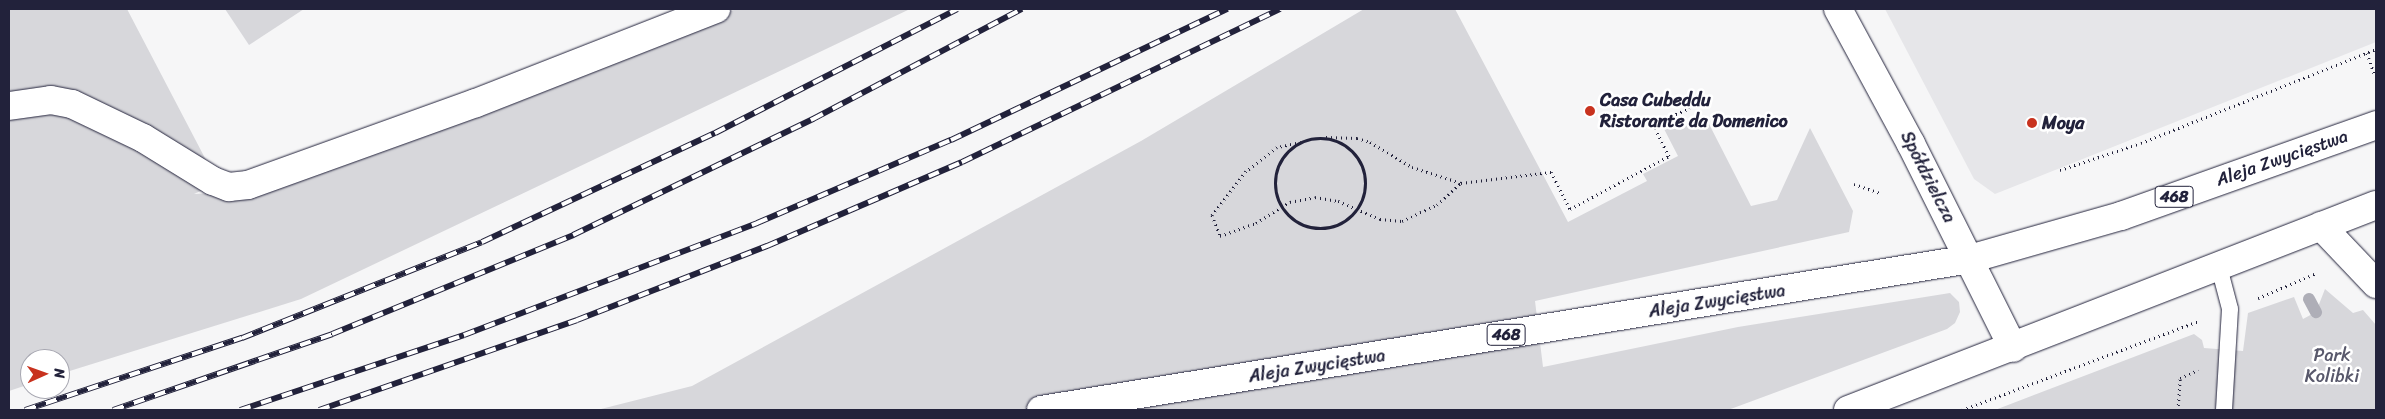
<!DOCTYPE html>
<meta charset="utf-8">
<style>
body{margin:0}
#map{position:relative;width:2385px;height:419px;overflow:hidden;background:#f6f6f7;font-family:Sriracha,sans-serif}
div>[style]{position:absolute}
.built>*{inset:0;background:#e6e6e9}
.green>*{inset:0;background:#d7d7db}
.stream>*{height:12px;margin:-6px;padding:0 6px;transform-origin:6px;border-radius:6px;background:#aeaeb7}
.path>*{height:3px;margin-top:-1.5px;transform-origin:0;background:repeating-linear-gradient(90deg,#22223b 0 1px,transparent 0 5px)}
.path>.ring{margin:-1.5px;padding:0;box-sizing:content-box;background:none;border:3px solid #22223b;border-radius:50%}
.roads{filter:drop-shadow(0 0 1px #22223b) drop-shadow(0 0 1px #22223b)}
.lane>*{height:16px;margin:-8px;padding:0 8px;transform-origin:8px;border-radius:8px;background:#fff}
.street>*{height:28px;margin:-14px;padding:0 14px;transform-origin:14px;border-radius:14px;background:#fff}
.primary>*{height:28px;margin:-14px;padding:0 14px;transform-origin:14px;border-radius:14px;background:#fff}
.rail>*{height:5.5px;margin-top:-2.75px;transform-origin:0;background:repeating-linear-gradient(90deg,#fff 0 11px,#22223b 0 22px);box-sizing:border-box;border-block:1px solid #22223b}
.dots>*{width:14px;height:14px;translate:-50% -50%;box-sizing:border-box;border:2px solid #fff;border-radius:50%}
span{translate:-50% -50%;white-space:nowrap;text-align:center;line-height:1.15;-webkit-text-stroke:5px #fff;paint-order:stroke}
.shield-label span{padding:1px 4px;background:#fff;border:1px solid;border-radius:4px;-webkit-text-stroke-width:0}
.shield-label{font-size:16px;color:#22223b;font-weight:700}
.poi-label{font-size:18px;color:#22223b;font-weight:700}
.left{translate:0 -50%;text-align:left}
.street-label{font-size:18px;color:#22223b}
.park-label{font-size:18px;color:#58586b}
.frame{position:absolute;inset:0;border:10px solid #22223b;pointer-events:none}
.north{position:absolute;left:20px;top:349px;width:50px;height:50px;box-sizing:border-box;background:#fff;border:1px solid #a7a7b1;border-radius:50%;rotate:88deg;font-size:14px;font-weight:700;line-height:20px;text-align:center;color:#22223b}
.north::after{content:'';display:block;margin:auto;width:18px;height:22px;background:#c8321e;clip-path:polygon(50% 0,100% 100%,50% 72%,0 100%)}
</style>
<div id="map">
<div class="built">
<div style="clip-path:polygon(1885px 9px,2376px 9px,2376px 42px,1995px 194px,1974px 179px)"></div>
</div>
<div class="green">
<div style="clip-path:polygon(9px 9px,127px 9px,218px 183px,194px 194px,253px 191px,685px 32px,736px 9px,910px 9px,301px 299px,60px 374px,60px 359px,30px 359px,30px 384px,9px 391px)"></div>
<div style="clip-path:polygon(225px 9px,304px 9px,249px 45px)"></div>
<div style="clip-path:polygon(1364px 9px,1455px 9px,1568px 222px,1647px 181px,1643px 174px,1678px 156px,1663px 127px,1709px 124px,1751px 206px,1777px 200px,1810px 128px,1853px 211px,1849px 232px,1535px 301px,1543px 367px,1738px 327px,1950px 293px,1959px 302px,1960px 312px,1955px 323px,1947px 329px,1728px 410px,597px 410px,692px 386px,1141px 141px)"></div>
<div style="clip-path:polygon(2325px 289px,2353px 313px,2363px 310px,2376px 325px,2376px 410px,1995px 410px,2194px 334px,2202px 340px,2204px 348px,2243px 351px,2248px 313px,2294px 297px,2303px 319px,2316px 312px)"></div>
</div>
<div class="stream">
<div style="left:2309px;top:299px;width:15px;rotate:62deg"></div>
</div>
<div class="path">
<div style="left:2367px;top:53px;width:24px;rotate:71deg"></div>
<div style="left:1326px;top:137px;width:31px;rotate:2deg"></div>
<div style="left:1357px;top:138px;width:14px;rotate:17deg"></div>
<div style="left:1370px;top:142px;width:49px;rotate:30.8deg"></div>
<div style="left:1412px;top:167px;width:52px;rotate:18.1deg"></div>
<div style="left:1461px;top:183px;width:91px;rotate:-7deg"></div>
<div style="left:1551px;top:172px;width:42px;rotate:62.8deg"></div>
<div style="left:1570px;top:209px;width:112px;rotate:-28.2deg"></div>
<div style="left:1669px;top:156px;width:36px;rotate:-117deg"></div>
<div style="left:1653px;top:124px;width:40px;rotate:-23.4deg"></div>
<div style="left:1690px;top:108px;width:13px;rotate:-119deg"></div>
<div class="ring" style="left:1275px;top:138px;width:87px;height:87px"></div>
<div style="left:1301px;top:142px;width:25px;rotate:168deg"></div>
<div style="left:1277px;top:147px;width:39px;rotate:142deg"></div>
<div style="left:1246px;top:171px;width:56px;rotate:127.7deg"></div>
<div style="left:1212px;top:215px;width:22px;rotate:69deg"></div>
<div style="left:1220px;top:236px;width:38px;rotate:-20deg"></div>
<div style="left:1256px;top:223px;width:40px;rotate:-32deg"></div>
<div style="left:1290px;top:202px;width:25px;rotate:-11deg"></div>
<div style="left:1315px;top:197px;width:23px;rotate:10deg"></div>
<div style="left:1338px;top:201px;width:46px;rotate:23.2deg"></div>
<div style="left:1380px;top:219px;width:22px;rotate:5deg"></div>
<div style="left:1402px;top:221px;width:38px;rotate:-25deg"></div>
<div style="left:1437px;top:205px;width:33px;rotate:-43deg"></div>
<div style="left:2060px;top:170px;width:85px;rotate:-18.4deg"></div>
<div style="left:2141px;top:143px;width:253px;rotate:-21.8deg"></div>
<div style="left:1854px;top:184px;width:28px;rotate:19deg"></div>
<div style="left:2258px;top:298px;width:64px;rotate:-23deg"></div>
<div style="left:1962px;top:410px;width:253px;rotate:-20.6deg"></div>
<div style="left:2178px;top:410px;width:32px;rotate:-86deg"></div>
<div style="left:2180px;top:378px;width:20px;rotate:-24deg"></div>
</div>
<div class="roads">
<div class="lane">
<div style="left:2219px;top:267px;width:43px;rotate:75.3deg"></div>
<div style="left:2230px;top:309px;width:101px;rotate:93.4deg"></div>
</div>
<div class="street">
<div style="left:1838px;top:9px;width:153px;rotate:61.6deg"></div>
<div style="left:1911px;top:144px;width:228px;rotate:63.4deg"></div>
<div style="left:9px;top:106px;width:42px;rotate:-8.1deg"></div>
<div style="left:51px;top:100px;width:21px;rotate:11deg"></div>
<div style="left:72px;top:104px;width:79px;rotate:25.6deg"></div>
<div style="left:143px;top:138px;width:82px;rotate:31.6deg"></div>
<div style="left:213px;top:181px;width:17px;rotate:21deg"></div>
<div style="left:229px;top:187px;width:19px;rotate:-6deg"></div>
<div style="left:248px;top:185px;width:242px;rotate:-19.8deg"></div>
<div style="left:476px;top:103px;width:258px;rotate:-21.4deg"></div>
<div style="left:2321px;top:226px;width:80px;rotate:46.5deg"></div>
</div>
<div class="primary">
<div style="left:1041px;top:410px;width:941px;rotate:-9.23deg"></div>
<div style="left:1970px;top:259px;width:157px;rotate:-15.9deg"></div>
<div style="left:2121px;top:216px;width:271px;rotate:-19.6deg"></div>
<div style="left:1848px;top:410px;width:566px;rotate:-21.22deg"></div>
</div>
</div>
<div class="rail">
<div style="left:25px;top:410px;width:229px;rotate:-18.4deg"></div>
<div style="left:242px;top:338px;width:258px;rotate:-21.8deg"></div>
<div style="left:482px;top:242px;width:257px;rotate:-25.1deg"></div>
<div style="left:715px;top:133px;width:272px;rotate:-27.1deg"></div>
<div style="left:113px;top:410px;width:232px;rotate:-19.1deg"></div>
<div style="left:332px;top:334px;width:261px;rotate:-22.3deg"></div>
<div style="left:573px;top:235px;width:267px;rotate:-25.8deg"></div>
<div style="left:813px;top:119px;width:236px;rotate:-27.8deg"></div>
<div style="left:240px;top:410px;width:236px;rotate:-18.5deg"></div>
<div style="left:464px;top:335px;width:314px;rotate:-20.9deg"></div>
<div style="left:757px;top:223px;width:211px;rotate:-23.2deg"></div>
<div style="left:951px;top:140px;width:306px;rotate:-25.4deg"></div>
<div style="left:319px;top:410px;width:273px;rotate:-19.2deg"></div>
<div style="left:577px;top:320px;width:204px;rotate:-21.3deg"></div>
<div style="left:767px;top:246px;width:212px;rotate:-23.3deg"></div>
<div style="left:962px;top:162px;width:353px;rotate:-25.7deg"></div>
</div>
<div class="dots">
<div style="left:1590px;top:111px;background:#c8321e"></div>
<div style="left:2032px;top:123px;background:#c8321e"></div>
</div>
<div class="shield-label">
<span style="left:2174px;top:197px">468</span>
<span style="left:1506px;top:335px">468</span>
</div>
<div class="poi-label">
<span class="left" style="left:1600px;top:111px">Casa Cubeddu<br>Ristorante da Domenico</span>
<span class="left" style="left:2042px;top:123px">Moya</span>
</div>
<div class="street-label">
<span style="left:2282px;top:158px;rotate:-19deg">Aleja Zwycięstwa</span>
<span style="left:1928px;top:177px;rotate:63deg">Spółdzielcza</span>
<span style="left:1717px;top:301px;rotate:-9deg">Aleja Zwycięstwa</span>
<span style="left:1317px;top:366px;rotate:-9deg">Aleja Zwycięstwa</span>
</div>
<div class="park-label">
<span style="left:2332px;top:366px">Park<br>Kolibki</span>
</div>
<div class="frame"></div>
<div class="north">N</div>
</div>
